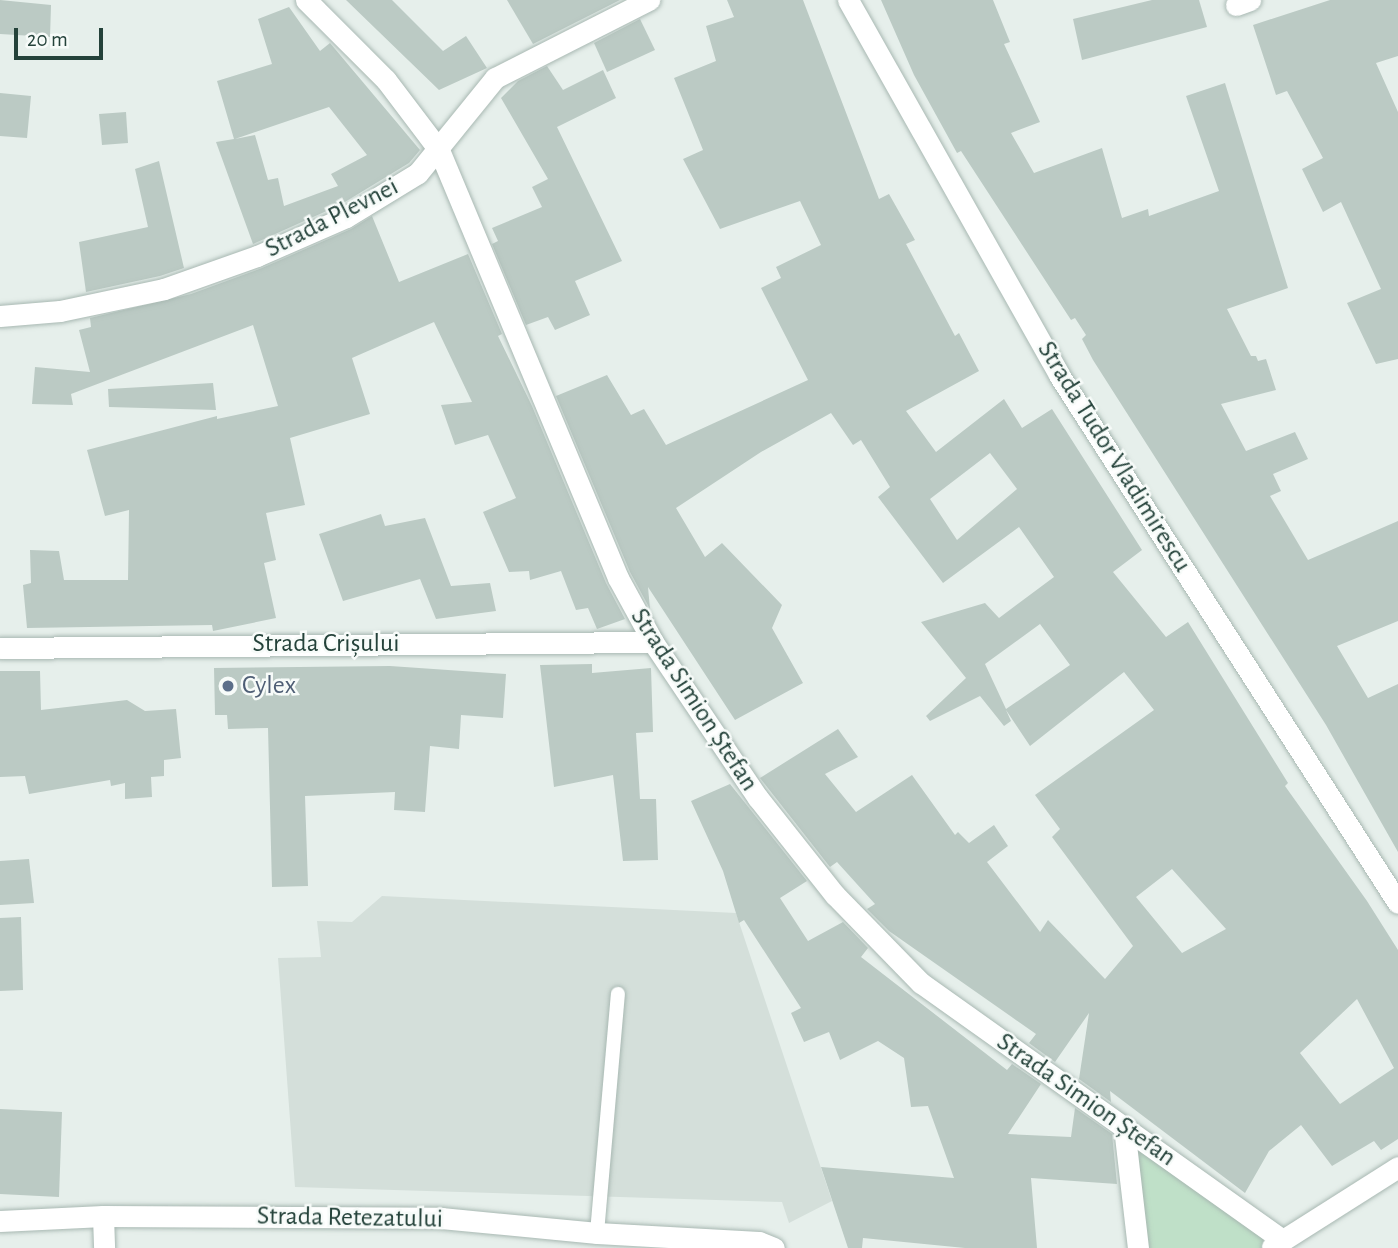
<!DOCTYPE html>
<meta charset="utf-8">
<style>
body{margin:0}
#map{position:relative;width:1398px;height:1248px;overflow:hidden;background:#e6efeb;font-family:"Alegreya Sans",sans-serif}
div>[style]{position:absolute}
.built>*{inset:0;background:#d4dfda}
.green>*{inset:0;background:#bfe0c8}
.building>*{inset:0;background:#bbcac4}
.roads{filter:drop-shadow(0 0 2px #a8b8b2) drop-shadow(0 0 2px #a8b8b2)}
.lane>*{height:14px;margin:-7px;padding:0 7px;transform-origin:7px;border-radius:7px;background:#fff}
.street>*{height:21px;margin:-10.5px;padding:0 10.5px;transform-origin:10.5px;border-radius:10.5px;background:#fff}
.secondary>*{height:21px;margin:-10.5px;padding:0 10.5px;transform-origin:10.5px;border-radius:10.5px;background:#fff}
.dots>*{width:19px;height:19px;translate:-50% -50%;box-sizing:border-box;border:4px solid #f7fbf9;border-radius:50%}
span{translate:-50% -50%;white-space:nowrap;text-align:center;line-height:1.15;-webkit-text-stroke:5px #f7fbf9;paint-order:stroke}
.street-label{font-size:26px;color:#24423a}
.service-label{font-size:26px;color:#4e5e75}
.left{translate:0 -50%;text-align:left}
.scale{position:absolute;left:14px;top:28px;width:89px;height:32px;box-sizing:border-box;border:4px solid #24423a;border-top:0;padding-left:9px;font-size:21px;line-height:24px;white-space:nowrap;color:#24423a;-webkit-text-stroke:5px #f7fbf9;paint-order:stroke}
</style>
<div id="map">
<div class="built">
<div style="clip-path:polygon(382px 896px,736px 913px,832px 1201px,789px 1223px,782px 1202px,295px 1187px,278px 958px,321px 957px,317px 921px,352px 922px)"></div>
</div>
<div class="green">
<div style="clip-path:polygon(1124px 1127px,1283px 1240px,1271px 1248px,1138px 1248px)"></div>
</div>
<div class="building">
<div style="clip-path:polygon(0 0,51px 5px,50px 37px,0 34px)"></div>
<div style="clip-path:polygon(346px 0,392px 0,443px 51px,466px 36px,487px 68px,439px 90px)"></div>
<div style="clip-path:polygon(507px 0,620px 0,533px 44px)"></div>
<div style="clip-path:polygon(evenodd,727px 0,803px 0,879px 199px,889px 194px,915px 240px,906px 244px,955px 336px,959px 333px,979px 371px,906px 411px,936px 452px,1004px 399px,1022px 428px,1052px 409px,1142px 550px,1113px 572px,1166px 637px,1188px 622px,1288px 783px,1285px 786px,1367px 901px,1398px 950px,1398px 1139px,1381px 1150px,1374px 1141px,1332px 1166px,1301px 1125px,1269px 1151px,1245px 1193px,1110px 1091px,1111px 1102px,1079px 1079px,1089px 1013px,1055px 1062px,1029px 1043px,1036px 1034px,889px 931px,867px 909px,875px 904px,837px 862px,830px 867px,760px 778px,838px 729px,858px 757px,825px 774px,856px 812px,912px 775px,955px 835px,958px 832px,969px 843px,994px 825px,1008px 846px,987px 862px,1040px 932px,1048px 920px,1105px 979px,1133px 946px,1052px 837px,1060px 829px,1035px 795px,1154px 710px,1124px 672px,1030px 746px,1006px 710px,1011px 721px,1004px 726px,980px 696px,930px 721px,926px 716px,966px 678px,921px 622px,985px 603px,999px 618px,1054px 577px,1019px 527px,943px 583px,878px 497px,890px 487px,861px 440px,853px 445px,831px 413px,761px 452px,676px 508px,705px 557px,722px 543px,782px 605px,772px 628px,803px 683px,735px 720px,648px 587px,650px 609px,630px 572px,556px 396px,607px 375px,631px 415px,644px 409px,666px 445px,808px 380px,761px 288px,781px 278px,776px 267px,821px 245px,800px 201px,720px 229px,683px 159px,703px 150px,674px 78px,716px 61px,706px 26px,734px 17px,727px 0,990px 453px,1017px 489px,957px 540px,930px 499px,990px 453px,727px 0,1040px 624px,1070px 665px,1006px 709px,985px 664px,1040px 624px,727px 0,1172px 869px,1226px 929px,1182px 953px,1136px 897px,1172px 869px,727px 0,1357px 999px,1394px 1068px,1340px 1104px,1300px 1053px,1357px 999px)"></div>
<div style="clip-path:polygon(881px 0,993px 0,1010px 42px,1004px 44px,1040px 122px,1011px 133px,1034px 173px,1102px 148px,1122px 218px,1148px 209px,1149px 216px,1219px 191px,1186px 96px,1225px 83px,1288px 288px,1227px 309px,1251px 356px,1256px 356px,1258px 361px,1266px 359px,1276px 390px,1221px 404px,1246px 451px,1295px 432px,1308px 459px,1273px 474px,1281px 491px,1270px 496px,1308px 560px,1398px 521px,1398px 621px,1337px 646px,1368px 698px,1398px 684px,1398px 852px,1326px 725px,1093px 360px,1082px 339px,1086px 335px,1075px 318px,1071px 320px,961px 151px,957px 153px,914px 75px)"></div>
<div style="clip-path:polygon(1152px 0,1199px 0,1207px 27px,1082px 60px,1073px 19px)"></div>
<div style="clip-path:polygon(1330px 0,1398px 0,1398px 56px,1376px 63px,1398px 112px,1398px 359px,1376px 364px,1347px 303px,1381px 289px,1341px 202px,1323px 212px,1302px 169px,1323px 158px,1287px 91px,1276px 95px,1253px 25px)"></div>
<div style="clip-path:polygon(evenodd,289px 7px,320px 51px,330px 43px,420px 150px,409px 163px,340px 205px,253px 244px,216px 142px,234px 139px,217px 81px,272px 64px,258px 19px,289px 7px,329px 107px,367px 155px,331px 174px,338px 186px,284px 206px,278px 178px,268px 180px,255px 135px,235px 139px,329px 107px)"></div>
<div style="clip-path:polygon(640px 19px,655px 50px,607px 72px,594px 43px)"></div>
<div style="clip-path:polygon(547px 66px,563px 90px,603px 70px,616px 98px,557px 127px,622px 261px,575px 281px,590px 315px,555px 330px,548px 317px,526px 325px,492px 244px,498px 241px,492px 228px,542px 207px,532px 187px,548px 179px,501px 98px,518px 81px)"></div>
<div style="clip-path:polygon(0 93px,31px 96px,27px 138px,0 136px)"></div>
<div style="clip-path:polygon(126px 112px,128px 143px,102px 145px,99px 114px)"></div>
<div style="clip-path:polygon(159px 161px,184px 268px,160px 276px,86px 292px,79px 242px,148px 227px,135px 169px)"></div>
<div style="clip-path:polygon(372px 216px,399px 282px,468px 254px,502px 334px,498px 336px,532px 406px,606px 583px,625px 619px,597px 629px,588px 608px,576px 610px,561px 571px,530px 580px,529px 571px,509px 572px,483px 512px,516px 498px,488px 435px,455px 445px,441px 405px,472px 402px,434px 322px,352px 358px,370px 414px,290px 438px,305px 505px,266px 513px,276px 560px,264px 563px,276px 618px,213px 631px,212px 625px,27px 628px,23px 585px,31px 583px,30px 550px,59px 551px,64px 580px,128px 580px,129px 510px,105px 516px,87px 450px,217px 416px,217px 419px,278px 406px,253px 325px,71px 394px,73px 405px,32px 404px,35px 367px,90px 372px,79px 330px,91px 327px,90px 318px,191px 294px,262px 268px,351px 229px)"></div>
<div style="clip-path:polygon(213px 383px,216px 410px,109px 407px,108px 389px)"></div>
<div style="clip-path:polygon(381px 514px,385px 526px,425px 518px,451px 586px,490px 583px,496px 611px,436px 619px,420px 579px,343px 601px,319px 534px)"></div>
<div style="clip-path:polygon(592px 664px,592px 673px,651px 668px,653px 732px,636px 733px,640px 799px,656px 799px,658px 860px,623px 861px,613px 775px,554px 787px,540px 665px)"></div>
<div style="clip-path:polygon(390px 666px,506px 674px,503px 718px,461px 715px,459px 749px,430px 746px,425px 812px,394px 810px,395px 792px,305px 796px,308px 886px,272px 887px,268px 728px,228px 729px,227px 715px,215px 715px,214px 668px)"></div>
<div style="clip-path:polygon(0 671px,40px 671px,41px 710px,127px 700px,145px 711px,176px 709px,181px 758px,164px 760px,164px 776px,151px 777px,152px 797px,125px 799px,125px 783px,111px 786px,110px 780px,29px 794px,25px 776px,0 777px)"></div>
<div style="clip-path:polygon(730px 784px,807px 881px,780px 898px,808px 941px,843px 922px,868px 948px,861px 957px,1007px 1070px,1012px 1064px,1041px 1084px,1008px 1134px,1071px 1137px,1075px 1108px,1112px 1134px,1117px 1184px,1031px 1178px,1037px 1248px,965px 1248px,863px 1238px,862px 1248px,848px 1248px,821px 1167px,954px 1178px,928px 1106px,911px 1107px,904px 1058px,878px 1041px,840px 1060px,829px 1032px,804px 1042px,791px 1013px,801px 1008px,744px 920px,739px 923px,723px 871px,691px 801px)"></div>
<div style="clip-path:polygon(29px 859px,34px 903px,0 905px,0 861px)"></div>
<div style="clip-path:polygon(21px 917px,23px 990px,0 991px,0 918px)"></div>
<div style="clip-path:polygon(0 1109px,62px 1112px,59px 1197px,0 1194px)"></div>
</div>
<div class="roads">
<div class="lane">
<div style="left:597px;top:1233px;width:240px;rotate:-85deg"></div>
</div>
<div class="street">
<div style="left:306px;top:0;width:113px;rotate:45deg"></div>
<div style="left:386px;top:80px;width:88px;rotate:52.9deg"></div>
<div style="left:439px;top:150px;width:464px;rotate:67.3deg"></div>
<div style="left:618px;top:578px;width:73px;rotate:61.3deg"></div>
<div style="left:653px;top:642px;width:188px;rotate:56.1deg"></div>
<div style="left:758px;top:798px;width:124px;rotate:51.6deg"></div>
<div style="left:835px;top:895px;width:123px;rotate:45.7deg"></div>
<div style="left:921px;top:983px;width:444px;rotate:35.4deg"></div>
<div style="left:1236px;top:5px;width:15px;rotate:-20deg"></div>
<div style="left:0;top:316px;width:60px;rotate:-4.8deg"></div>
<div style="left:60px;top:311px;width:106px;rotate:-11.9deg"></div>
<div style="left:164px;top:289px;width:99px;rotate:-19.5deg"></div>
<div style="left:257px;top:256px;width:97px;rotate:-23.7deg"></div>
<div style="left:346px;top:217px;width:84px;rotate:-31.4deg"></div>
<div style="left:418px;top:173px;width:122px;rotate:-51deg"></div>
<div style="left:495px;top:78px;width:173px;rotate:-26.9deg"></div>
<div style="left:0;top:648px;width:653px;rotate:-0.53deg"></div>
<div style="left:1124px;top:1127px;width:122px;rotate:83.4deg"></div>
<div style="left:103px;top:1216px;width:338px;rotate:0.3deg"></div>
<div style="left:441px;top:1218px;width:157px;rotate:5.5deg"></div>
<div style="left:597px;top:1233px;width:162px;rotate:3.2deg"></div>
<div style="left:759px;top:1242px;width:16px;rotate:22deg"></div>
<div style="left:0;top:1221px;width:103px;rotate:-2.8deg"></div>
<div style="left:103px;top:1216px;width:32px;rotate:88deg"></div>
<div style="left:1272px;top:1247px;width:149px;rotate:-32.4deg"></div>
</div>
<div class="secondary">
<div style="left:848px;top:0;width:430px;rotate:60.6deg"></div>
<div style="left:1059px;top:375px;width:627px;rotate:57.3deg"></div>
</div>
</div>
<div class="dots">
<div style="left:228px;top:686px;background:#5c6f8a"></div>
</div>
<div class="street-label">
<span style="left:332px;top:218px;rotate:-27deg">Strada Plevnei</span>
<span style="left:1114px;top:457px;rotate:58deg">Strada Tudor Vladimirescu</span>
<span style="left:326px;top:644px">Strada Crișului</span>
<span style="left:694px;top:700px;rotate:57deg">Strada Simion Ștefan</span>
<span style="left:1086px;top:1100px;rotate:35deg">Strada Simion Ștefan</span>
<span style="left:350px;top:1218px;rotate:1deg">Strada Retezatului</span>
</div>
<div class="service-label">
<span class="left" style="left:242px;top:686px">Cylex</span>
</div>
<div class="scale">20 m</div>
</div>
